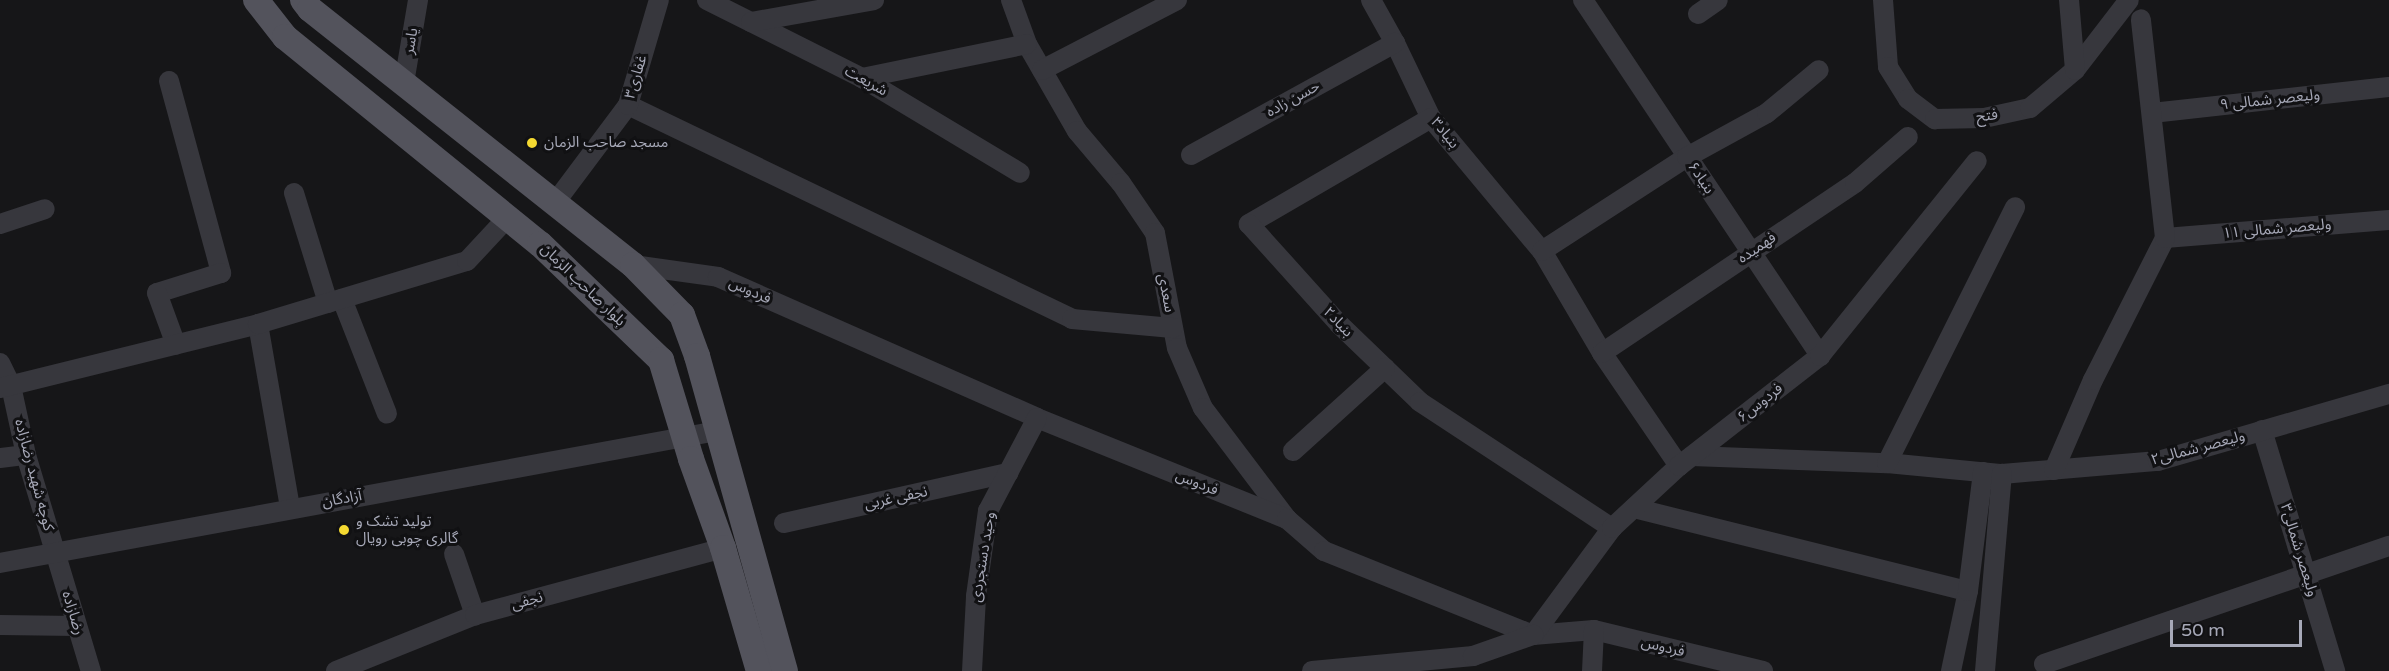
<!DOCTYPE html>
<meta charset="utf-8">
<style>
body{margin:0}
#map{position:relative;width:2389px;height:671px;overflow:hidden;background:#161618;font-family:"Varela Round","Noto Sans Arabic",sans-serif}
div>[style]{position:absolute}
.minor>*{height:20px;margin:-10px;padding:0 10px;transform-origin:10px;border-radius:10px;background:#37373d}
.major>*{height:26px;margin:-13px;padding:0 13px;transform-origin:13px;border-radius:13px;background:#53535c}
.dots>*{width:16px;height:16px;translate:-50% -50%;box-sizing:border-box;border:3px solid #111113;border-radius:50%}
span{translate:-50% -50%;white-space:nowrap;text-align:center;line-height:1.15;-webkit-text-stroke:6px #111113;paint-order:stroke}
.street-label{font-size:15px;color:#a7a9b8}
.poi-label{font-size:15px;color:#a7a9b8}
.left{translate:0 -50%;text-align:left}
.scale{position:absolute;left:2170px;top:620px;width:132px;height:27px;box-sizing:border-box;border:3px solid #a7a9b8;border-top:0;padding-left:8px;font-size:18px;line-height:21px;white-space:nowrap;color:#a7a9b8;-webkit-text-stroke:4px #111113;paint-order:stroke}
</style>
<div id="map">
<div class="minor">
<div style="left:707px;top:0;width:174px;rotate:26.7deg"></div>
<div style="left:862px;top:78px;width:184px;rotate:31deg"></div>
<div style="left:1011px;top:0;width:47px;rotate:70deg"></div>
<div style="left:1027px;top:44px;width:100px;rotate:60.1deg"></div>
<div style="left:1077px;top:131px;width:68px;rotate:49.8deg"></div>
<div style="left:1121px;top:183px;width:60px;rotate:55.8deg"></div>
<div style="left:1155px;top:233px;width:117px;rotate:79.2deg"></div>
<div style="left:1177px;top:348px;width:65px;rotate:66.6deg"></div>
<div style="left:1203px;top:408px;width:139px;rotate:52.9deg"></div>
<div style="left:1371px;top:0;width:49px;rotate:60.8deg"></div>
<div style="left:1395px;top:43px;width:83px;rotate:64.4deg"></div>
<div style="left:1431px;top:118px;width:173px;rotate:50.2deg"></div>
<div style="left:1542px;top:251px;width:118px;rotate:59.5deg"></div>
<div style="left:1602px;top:353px;width:137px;rotate:55.7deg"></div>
<div style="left:1583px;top:0;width:428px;rotate:56.3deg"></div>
<div style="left:1883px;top:0;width:67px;rotate:85.7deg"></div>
<div style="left:1888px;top:67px;width:38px;rotate:58deg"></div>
<div style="left:1908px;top:99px;width:34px;rotate:37deg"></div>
<div style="left:1935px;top:119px;width:49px;rotate:-1.2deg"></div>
<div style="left:1984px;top:118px;width:47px;rotate:-12.3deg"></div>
<div style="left:2030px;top:108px;width:59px;rotate:-40.2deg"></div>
<div style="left:2075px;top:70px;width:88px;rotate:-52.4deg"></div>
<div style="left:2069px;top:0;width:70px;rotate:85.1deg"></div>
<div style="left:1698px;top:14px;width:24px;rotate:-35deg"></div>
<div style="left:751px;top:22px;width:125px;rotate:-10.1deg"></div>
<div style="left:1042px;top:70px;width:152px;rotate:-27.4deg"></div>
<div style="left:862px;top:78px;width:168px;rotate:-11.6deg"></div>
<div style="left:169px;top:81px;width:199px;rotate:74.8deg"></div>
<div style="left:221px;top:273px;width:67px;rotate:162.6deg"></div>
<div style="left:157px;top:293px;width:55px;rotate:69.9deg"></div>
<div style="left:404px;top:83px;width:84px;rotate:-80.4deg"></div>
<div style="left:628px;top:105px;width:493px;rotate:25.7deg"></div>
<div style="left:1072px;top:319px;width:101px;rotate:5.1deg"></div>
<div style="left:2152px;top:113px;width:238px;rotate:-6.3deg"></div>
<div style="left:1431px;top:118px;width:211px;rotate:149.8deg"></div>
<div style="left:1249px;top:224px;width:135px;rotate:48deg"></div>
<div style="left:1339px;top:324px;width:112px;rotate:43.9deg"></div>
<div style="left:1420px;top:402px;width:230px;rotate:33.3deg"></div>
<div style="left:1191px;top:155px;width:233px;rotate:-28.8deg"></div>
<div style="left:294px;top:193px;width:115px;rotate:72.8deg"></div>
<div style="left:554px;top:204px;width:124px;rotate:-53.2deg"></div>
<div style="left:628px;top:105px;width:109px;rotate:-73.6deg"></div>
<div style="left:0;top:224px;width:47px;rotate:-18.4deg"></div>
<div style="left:2165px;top:238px;width:225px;rotate:-4.6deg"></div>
<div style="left:1542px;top:251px;width:173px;rotate:-33deg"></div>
<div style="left:1687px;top:157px;width:91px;rotate:-28.8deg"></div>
<div style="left:1767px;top:113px;width:67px;rotate:-39.6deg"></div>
<div style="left:633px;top:265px;width:86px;rotate:8deg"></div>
<div style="left:718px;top:277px;width:349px;rotate:23.8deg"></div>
<div style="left:1037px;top:418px;width:270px;rotate:22deg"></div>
<div style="left:1287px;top:519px;width:49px;rotate:40.9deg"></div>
<div style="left:1324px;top:551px;width:225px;rotate:21.9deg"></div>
<div style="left:1533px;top:635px;width:61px;rotate:-4.7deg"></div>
<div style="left:1594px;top:630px;width:174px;rotate:13.6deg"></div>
<div style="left:342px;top:299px;width:123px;rotate:68.6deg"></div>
<div style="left:258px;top:324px;width:187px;rotate:80.1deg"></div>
<div style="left:1602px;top:353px;width:305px;rotate:-33.9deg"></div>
<div style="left:1855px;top:183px;width:70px;rotate:-41deg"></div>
<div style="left:0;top:363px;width:25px;rotate:64deg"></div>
<div style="left:11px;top:386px;width:71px;rotate:77.7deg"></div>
<div style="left:26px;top:455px;width:226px;rotate:73.3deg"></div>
<div style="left:0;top:388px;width:266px;rotate:-13.9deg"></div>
<div style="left:258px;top:324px;width:218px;rotate:-16.8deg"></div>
<div style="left:467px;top:261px;width:60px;rotate:-47deg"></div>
<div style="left:2262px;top:430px;width:252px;rotate:73.1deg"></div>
<div style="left:1293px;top:451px;width:124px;rotate:-42.1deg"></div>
<div style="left:1692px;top:456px;width:195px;rotate:2.1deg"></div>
<div style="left:1887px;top:463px;width:116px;rotate:5.5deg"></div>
<div style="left:2002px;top:474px;width:157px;rotate:-4.8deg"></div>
<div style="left:2158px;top:461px;width:241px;rotate:-16.2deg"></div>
<div style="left:0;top:458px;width:26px;rotate:-7deg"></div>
<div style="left:1887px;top:463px;width:286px;rotate:-63.4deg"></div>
<div style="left:2054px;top:470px;width:98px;rotate:-66.6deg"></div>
<div style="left:2093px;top:380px;width:159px;rotate:-63.1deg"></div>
<div style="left:2165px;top:238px;width:220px;rotate:-96.3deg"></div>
<div style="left:1634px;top:508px;width:344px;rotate:14deg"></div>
<div style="left:784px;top:523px;width:230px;rotate:-12.6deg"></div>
<div style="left:454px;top:554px;width:65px;rotate:71deg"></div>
<div style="left:0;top:563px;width:729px;rotate:-10.43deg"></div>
<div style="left:0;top:625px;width:76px;rotate:0.8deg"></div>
<div style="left:1533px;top:635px;width:133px;rotate:-53.6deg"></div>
<div style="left:1612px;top:528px;width:91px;rotate:-42.8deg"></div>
<div style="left:1679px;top:466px;width:179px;rotate:-38deg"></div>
<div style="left:1820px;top:356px;width:250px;rotate:-51.2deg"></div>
<div style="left:2044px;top:664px;width:365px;rotate:-18.9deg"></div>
<div style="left:336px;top:671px;width:150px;rotate:-21.9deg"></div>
<div style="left:475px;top:615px;width:257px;rotate:-15.1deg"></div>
<div style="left:972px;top:671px;width:75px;rotate:-86.9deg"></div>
<div style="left:976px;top:596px;width:86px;rotate:-82deg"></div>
<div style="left:988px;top:511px;width:105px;rotate:-62.2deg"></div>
<div style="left:1312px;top:671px;width:162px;rotate:-5.3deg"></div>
<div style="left:1473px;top:656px;width:64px;rotate:-19.3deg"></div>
<div style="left:1592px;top:671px;width:41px;rotate:-87.2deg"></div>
<div style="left:1951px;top:671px;width:82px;rotate:-78deg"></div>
<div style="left:1968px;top:591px;width:120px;rotate:-82.8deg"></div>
<div style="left:1985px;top:671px;width:198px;rotate:-85.1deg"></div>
</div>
<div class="major">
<div style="left:256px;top:0;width:47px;rotate:51.9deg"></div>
<div style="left:285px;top:37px;width:328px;rotate:39.1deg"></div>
<div style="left:540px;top:244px;width:168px;rotate:43.8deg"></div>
<div style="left:661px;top:360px;width:103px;rotate:73.1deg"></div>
<div style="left:691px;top:459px;width:95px;rotate:70.2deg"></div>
<div style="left:723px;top:548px;width:128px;rotate:73.7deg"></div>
<div style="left:303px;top:0;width:11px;rotate:52deg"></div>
<div style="left:310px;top:9px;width:412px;rotate:38.4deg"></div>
<div style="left:633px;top:265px;width:70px;rotate:45.6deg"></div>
<div style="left:682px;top:315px;width:44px;rotate:69.9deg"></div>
<div style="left:697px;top:356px;width:327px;rotate:74.4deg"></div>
</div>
<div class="dots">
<div style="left:532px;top:143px;background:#f4d931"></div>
<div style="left:344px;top:530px;background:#f4d931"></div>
</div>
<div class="street-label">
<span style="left:411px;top:41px;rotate:-80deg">یاسر</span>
<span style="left:636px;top:77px;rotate:-73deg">غفاری۳</span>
<span style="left:866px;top:81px;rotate:29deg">شریعت</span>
<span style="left:1293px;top:99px;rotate:-29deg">حسن زاده</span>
<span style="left:2270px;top:100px;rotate:-6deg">ولیعصر شمالی ۹</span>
<span style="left:1987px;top:116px;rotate:-8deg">فتح</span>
<span style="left:1445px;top:133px;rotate:51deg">بنیاد۳</span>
<span style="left:1701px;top:178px;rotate:56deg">بنیاد۶</span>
<span style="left:2277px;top:229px;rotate:-5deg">ولیعصر شمالی ۱۱</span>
<span style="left:1757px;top:248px;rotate:-34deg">فهمیده</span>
<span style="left:583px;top:285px;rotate:44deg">بلوار صاحب الزمان</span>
<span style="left:750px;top:291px;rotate:24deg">فردوس</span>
<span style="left:1166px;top:293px;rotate:79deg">سعدی</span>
<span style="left:1338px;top:322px;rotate:46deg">بنیاد۲</span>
<span style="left:1760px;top:403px;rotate:-38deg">فردوس۶</span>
<span style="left:2198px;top:448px;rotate:-15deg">ولیعصر شمالی۲</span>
<span style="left:34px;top:475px;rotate:75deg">کوچه شهید رضازاده</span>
<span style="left:1197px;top:483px;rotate:22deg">فردوس</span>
<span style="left:896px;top:498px;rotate:-12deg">نجفی غربی</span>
<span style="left:342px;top:499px;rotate:-10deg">آزادگان</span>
<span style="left:2299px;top:550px;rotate:73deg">ولیعصر شمالی۳</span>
<span style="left:983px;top:557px;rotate:-81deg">وحید دستجردی</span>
<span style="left:527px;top:601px;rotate:-15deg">نجفی</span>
<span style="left:73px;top:613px;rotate:73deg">رضازاده</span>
<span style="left:1663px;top:647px;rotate:14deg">فردوس</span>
</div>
<div class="poi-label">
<span class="left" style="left:544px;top:143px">مسجد صاحب الزمان</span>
<span class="left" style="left:356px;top:530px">تولید تشک و<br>گالری چوبی رویال</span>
</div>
<div class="scale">50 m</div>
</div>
